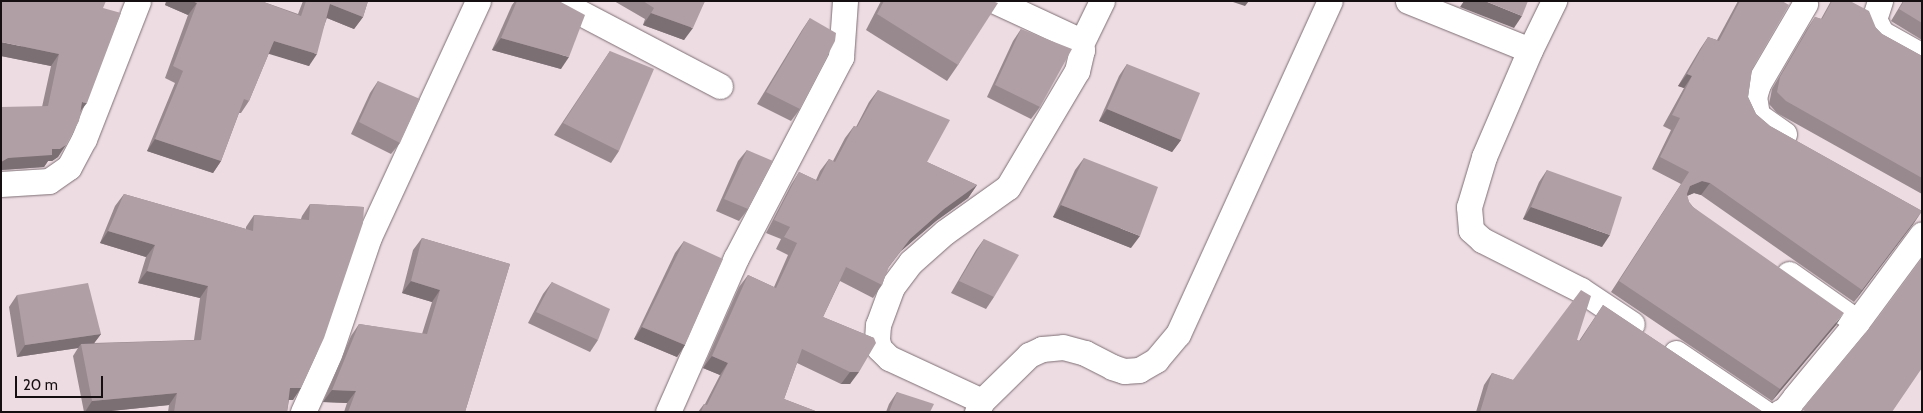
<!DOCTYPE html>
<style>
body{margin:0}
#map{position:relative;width:1923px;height:413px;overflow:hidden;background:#eddce2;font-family:Cabin,sans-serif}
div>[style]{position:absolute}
.roads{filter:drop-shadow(0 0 1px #7d6e74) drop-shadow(0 0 1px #7d6e74)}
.minor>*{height:25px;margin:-12.5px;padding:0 12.5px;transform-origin:12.5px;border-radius:12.5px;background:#fff}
.wall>*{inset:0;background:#97898e}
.shaded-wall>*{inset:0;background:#7b6f74}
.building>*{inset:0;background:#b09fa5}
span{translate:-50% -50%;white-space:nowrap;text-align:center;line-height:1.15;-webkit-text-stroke:5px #eddce2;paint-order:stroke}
.frame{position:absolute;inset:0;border:2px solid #150f11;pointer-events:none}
.scale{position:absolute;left:15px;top:376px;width:88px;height:22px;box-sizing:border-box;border:2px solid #150f11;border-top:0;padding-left:6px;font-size:15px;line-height:18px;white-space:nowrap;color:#150f11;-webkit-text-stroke:4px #eddce2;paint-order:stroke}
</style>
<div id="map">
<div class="roads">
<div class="minor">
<div style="left:558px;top:1px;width:183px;rotate:27.7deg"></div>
<div style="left:1408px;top:1px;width:131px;rotate:21.9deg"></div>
<div style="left:1530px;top:50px;width:55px;rotate:-63.9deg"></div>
<div style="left:1880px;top:1px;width:19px;rotate:108deg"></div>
<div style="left:1874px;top:19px;width:16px;rotate:63deg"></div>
<div style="left:1881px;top:33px;width:47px;rotate:29.3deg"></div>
<div style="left:1081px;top:44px;width:48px;rotate:-64deg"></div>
<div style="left:1530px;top:50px;width:116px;rotate:113.3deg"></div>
<div style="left:1484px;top:157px;width:52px;rotate:106.7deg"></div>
<div style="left:1469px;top:207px;width:23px;rotate:85deg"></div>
<div style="left:1471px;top:230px;width:15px;rotate:42deg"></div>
<div style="left:1482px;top:240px;width:111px;rotate:26.8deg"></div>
<div style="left:1581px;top:290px;width:61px;rotate:33.7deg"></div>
<div style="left:1784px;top:134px;width:33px;rotate:-145deg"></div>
<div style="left:1757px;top:115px;width:18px;rotate:-99deg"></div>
<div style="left:1754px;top:97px;width:14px;rotate:-73deg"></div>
<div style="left:1758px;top:84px;width:93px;rotate:-59.6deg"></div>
<div style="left:1px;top:184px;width:48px;rotate:-3.6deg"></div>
<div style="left:49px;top:181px;width:24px;rotate:-35deg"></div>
<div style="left:69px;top:167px;width:32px;rotate:-62deg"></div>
<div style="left:84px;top:139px;width:148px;rotate:-68.6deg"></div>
<div style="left:1789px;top:274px;width:83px;rotate:35.2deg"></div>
<div style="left:1676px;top:353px;width:105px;rotate:34.1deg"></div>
<div style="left:982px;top:401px;width:102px;rotate:-155.2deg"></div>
<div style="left:889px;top:358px;width:14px;rotate:-135deg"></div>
<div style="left:879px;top:348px;width:9px;rotate:-103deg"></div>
<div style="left:877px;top:339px;width:14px;rotate:-86deg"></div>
<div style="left:878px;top:325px;width:40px;rotate:-69.8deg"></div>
<div style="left:892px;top:287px;width:31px;rotate:-53deg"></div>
<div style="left:911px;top:262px;width:45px;rotate:-41.4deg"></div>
<div style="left:945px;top:232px;width:77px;rotate:-35.5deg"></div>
<div style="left:1008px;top:187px;width:135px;rotate:-59.3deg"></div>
<div style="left:1077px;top:71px;width:22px;rotate:-77deg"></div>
<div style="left:1082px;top:50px;width:12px;rotate:-114deg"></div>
<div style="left:1077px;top:39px;width:90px;rotate:-155.1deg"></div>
<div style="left:303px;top:412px;width:63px;rotate:-65.5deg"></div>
<div style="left:329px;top:355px;width:125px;rotate:-71.3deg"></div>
<div style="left:369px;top:237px;width:260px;rotate:-65.2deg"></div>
<div style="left:668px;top:412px;width:168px;rotate:-66.2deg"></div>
<div style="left:736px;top:258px;width:227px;rotate:-62.4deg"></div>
<div style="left:841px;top:57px;width:56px;rotate:-85.9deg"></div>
<div style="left:977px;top:412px;width:12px;rotate:-66deg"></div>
<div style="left:982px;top:401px;width:66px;rotate:-44.4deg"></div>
<div style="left:1029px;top:355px;width:14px;rotate:-25deg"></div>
<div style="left:1042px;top:349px;width:21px;rotate:-5deg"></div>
<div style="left:1063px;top:347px;width:23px;rotate:15deg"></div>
<div style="left:1085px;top:353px;width:30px;rotate:27deg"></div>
<div style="left:1112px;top:367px;width:13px;rotate:18deg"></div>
<div style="left:1124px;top:371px;width:15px;rotate:-4deg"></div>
<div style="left:1139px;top:370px;width:20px;rotate:-30deg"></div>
<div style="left:1156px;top:360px;width:34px;rotate:-50deg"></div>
<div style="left:1178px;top:334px;width:366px;rotate:-65.5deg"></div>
<div style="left:1780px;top:412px;width:5px;rotate:-22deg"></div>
<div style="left:1785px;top:410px;width:16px;rotate:-52deg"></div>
<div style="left:1795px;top:397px;width:97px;rotate:-50.4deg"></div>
<div style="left:1857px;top:322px;width:109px;rotate:-53.5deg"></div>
</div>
</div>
<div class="wall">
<div style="clip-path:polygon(166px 1px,261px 1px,298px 14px,303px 1px,368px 1px,363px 17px,354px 29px,327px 18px,309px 66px,269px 53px,249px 101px,241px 113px,239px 113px,221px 161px,213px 173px,147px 151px,175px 83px,165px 78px,188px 15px,165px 5px)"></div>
<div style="clip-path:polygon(515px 1px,559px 1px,561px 69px,492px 50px,512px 5px)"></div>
<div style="clip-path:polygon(614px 1px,705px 1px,684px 40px,643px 25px,645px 19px)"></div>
<div style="clip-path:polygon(881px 1px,992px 1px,958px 65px,947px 81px,866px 30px)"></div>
<div style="clip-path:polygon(1738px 1px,1782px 1px,1752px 69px,1748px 97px,1756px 114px,1770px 126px,1922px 211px,1854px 302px,1701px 195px,1694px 193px,1687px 196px,1689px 202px,1693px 207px,1836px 325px,1772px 401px,1611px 292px,1681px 184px,1652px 169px,1671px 130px,1663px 126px,1684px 88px,1678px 86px,1700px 49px,1708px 37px,1717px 40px)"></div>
<div style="clip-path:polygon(1831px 1px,1850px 1px,1882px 34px,1922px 56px,1922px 194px,1777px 113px,1769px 104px,1772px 89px,1807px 29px,1815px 17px,1821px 19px)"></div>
<div style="clip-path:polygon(1903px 1px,1922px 1px,1922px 40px,1891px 21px)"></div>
<div style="clip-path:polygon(103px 8px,81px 111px,58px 157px,52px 161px,48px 161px,44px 167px,1px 170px,1px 107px,42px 107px,51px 66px,1px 56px)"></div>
<div style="clip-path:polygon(810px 18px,800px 109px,791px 121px,757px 104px,802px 30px)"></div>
<div style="clip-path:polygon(1021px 29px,1040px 107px,1031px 119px,987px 97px,1013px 41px)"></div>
<div style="clip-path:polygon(610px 51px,619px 151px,611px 163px,554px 135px)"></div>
<div style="clip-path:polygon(1127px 64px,1181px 140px,1172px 152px,1099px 121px,1119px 76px)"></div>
<div style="clip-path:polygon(378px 81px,400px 143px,391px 154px,351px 134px,370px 93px)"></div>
<div style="clip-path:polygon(878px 90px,927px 162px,977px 185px,968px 198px,936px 221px,901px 251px,888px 268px,882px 285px,873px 298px,840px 281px,823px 317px,874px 338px,850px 384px,841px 384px,797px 363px,784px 399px,818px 412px,698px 412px,704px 404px,705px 404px,720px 375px,703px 368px,739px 287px,748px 275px,774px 287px,788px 255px,776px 249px,781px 239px,766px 233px,791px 185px,799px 172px,816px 180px,820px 171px,829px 159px,833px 161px,845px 138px,854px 126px,856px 127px,869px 102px)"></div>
<div style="clip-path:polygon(747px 150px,748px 209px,739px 221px,716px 211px,738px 161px)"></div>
<div style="clip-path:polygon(1084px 158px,1131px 248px,1053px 217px,1075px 170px)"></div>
<div style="clip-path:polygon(1547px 170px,1602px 247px,1523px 219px,1539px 182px)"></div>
<div style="clip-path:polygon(124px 194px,246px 229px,246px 227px,254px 215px,301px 219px,302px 216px,310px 204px,364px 207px,293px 400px,289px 400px,287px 412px,168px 412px,169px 405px,101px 412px,84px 412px,73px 356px,78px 348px,17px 357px,9px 307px,17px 295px,101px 334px,94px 343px,194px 340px,200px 298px,138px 283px,146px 257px,100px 243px,115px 206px)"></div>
<div style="clip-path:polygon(422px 238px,510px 264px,465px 412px,344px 412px,347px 403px,323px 402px,351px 336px,359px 324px,422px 334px,432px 302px,402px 293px,413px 250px)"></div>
<div style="clip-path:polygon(984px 239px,994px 297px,986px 309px,951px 293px,976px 250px)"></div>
<div style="clip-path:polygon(684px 241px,685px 345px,677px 357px,634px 339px,675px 253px)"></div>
<div style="clip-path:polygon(552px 282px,598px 340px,590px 352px,528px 323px,543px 294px)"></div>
<div style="clip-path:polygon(1603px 305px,1763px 412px,1476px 412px,1484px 385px,1492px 373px,1513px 380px,1577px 340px,1579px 341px)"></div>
<div style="clip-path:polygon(897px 392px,930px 412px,886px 412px,889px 404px)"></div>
</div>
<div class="shaded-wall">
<div style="clip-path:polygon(167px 1px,192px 1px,197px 3px,188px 15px,165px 5px)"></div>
<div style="clip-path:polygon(1230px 1px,1249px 1px,1245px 6px)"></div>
<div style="clip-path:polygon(1464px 1px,1485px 1px,1522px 16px,1514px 28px,1460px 7px)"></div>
<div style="clip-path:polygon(330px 4px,363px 17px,354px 29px,322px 16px)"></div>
<div style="clip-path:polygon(651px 13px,693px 28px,684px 40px,643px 25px)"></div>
<div style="clip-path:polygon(501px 38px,569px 57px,561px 69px,492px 50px)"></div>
<div style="clip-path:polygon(274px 41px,317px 54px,309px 66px,266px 53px)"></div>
<div style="clip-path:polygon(1px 42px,59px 54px,51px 66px,1px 56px)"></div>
<div style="clip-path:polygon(1687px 74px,1692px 76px,1684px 88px,1678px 86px)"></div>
<div style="clip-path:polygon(82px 102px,87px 103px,78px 114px)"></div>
<div style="clip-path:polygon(1107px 109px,1181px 140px,1172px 152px,1099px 121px)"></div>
<div style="clip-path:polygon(155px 139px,221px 161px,213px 173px,147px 151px)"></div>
<div style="clip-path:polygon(66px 145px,58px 157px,52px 161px,48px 161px,44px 167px,1px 170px,1px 162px,8px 158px)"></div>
<div style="clip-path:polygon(1702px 181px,1710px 183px,1701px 195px,1694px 193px,1682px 198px,1690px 186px)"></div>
<div style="clip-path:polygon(977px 185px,968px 198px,936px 221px,901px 251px,880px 279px,910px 239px,944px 209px)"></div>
<div style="clip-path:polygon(1061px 205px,1140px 236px,1131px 248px,1053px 217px)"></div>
<div style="clip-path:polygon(1531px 207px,1610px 235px,1602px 247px,1523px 219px)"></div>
<div style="clip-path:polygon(1922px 211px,1914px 223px,1854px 302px,1862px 290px)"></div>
<div style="clip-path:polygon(108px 231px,155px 245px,146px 257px,100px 243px)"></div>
<div style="clip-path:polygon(147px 271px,208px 286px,200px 298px,138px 283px)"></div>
<div style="clip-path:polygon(411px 281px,440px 290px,432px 302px,402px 293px)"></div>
<div style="clip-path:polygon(1844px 313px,1836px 325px,1772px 401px,1780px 389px)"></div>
<div style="clip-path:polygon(642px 327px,685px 345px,677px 357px,634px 339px)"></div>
<div style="clip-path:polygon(101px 334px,92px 346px,81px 344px,78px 348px,17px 357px,25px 345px)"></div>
<div style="clip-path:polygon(712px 356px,728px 363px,720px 375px,703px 368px)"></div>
<div style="clip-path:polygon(850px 372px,859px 372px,850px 384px,841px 384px)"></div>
<div style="clip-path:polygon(290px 388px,301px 388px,293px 400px,282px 400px)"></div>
<div style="clip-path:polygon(332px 390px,356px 391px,347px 403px,323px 402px)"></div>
<div style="clip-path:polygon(177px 393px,169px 405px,101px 412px,85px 412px,92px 401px)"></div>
</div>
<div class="building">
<div style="clip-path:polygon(1px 1px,106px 1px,103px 8px,121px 13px,87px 103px,82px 102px,79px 121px,66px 145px,60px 149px,52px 149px,52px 155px,8px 158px,1px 162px,1px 107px,48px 106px,59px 54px,1px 42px)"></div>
<div style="clip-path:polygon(192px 1px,261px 1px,301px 16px,306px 1px,368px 1px,363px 17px,330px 4px,317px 54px,274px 41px,249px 101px,244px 99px,221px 161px,155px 139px,183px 71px,173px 66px,197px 3px)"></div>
<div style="clip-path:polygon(517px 1px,559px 1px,585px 15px,569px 57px,501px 38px)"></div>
<div style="clip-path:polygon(643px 1px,705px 1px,693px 28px,651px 13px,654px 8px)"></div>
<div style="clip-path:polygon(884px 1px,992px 1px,998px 3px,958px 65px,877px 14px)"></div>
<div style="clip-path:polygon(1485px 1px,1528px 1px,1522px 16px)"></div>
<div style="clip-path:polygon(1740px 1px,1782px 1px,1789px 5px,1752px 69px,1748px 97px,1756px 114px,1770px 126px,1922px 211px,1862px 290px,1710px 183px,1702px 181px,1690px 186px,1687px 194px,1689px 202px,1693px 207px,1844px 313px,1780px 389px,1619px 281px,1689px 172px,1660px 157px,1680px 118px,1672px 115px,1692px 76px,1687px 74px,1708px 37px,1719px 41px)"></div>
<div style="clip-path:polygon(1832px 1px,1850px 1px,1869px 11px,1876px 28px,1882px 34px,1922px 56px,1922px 178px,1786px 101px,1777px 92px,1780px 77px,1815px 17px,1822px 19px)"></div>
<div style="clip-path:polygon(1904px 1px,1922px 1px,1922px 23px,1899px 9px)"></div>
<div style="clip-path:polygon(810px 18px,836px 33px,835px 41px,800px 109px,766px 92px)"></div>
<div style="clip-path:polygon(1021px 29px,1072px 49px,1040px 107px,995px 85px)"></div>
<div style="clip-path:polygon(610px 51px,654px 69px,619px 151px,563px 123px)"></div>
<div style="clip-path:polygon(1127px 64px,1200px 93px,1181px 140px,1107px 109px)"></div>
<div style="clip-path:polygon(378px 81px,420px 99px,400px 143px,359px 122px)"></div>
<div style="clip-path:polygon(878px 90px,950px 120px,927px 162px,977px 185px,944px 209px,910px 239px,889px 266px,882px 285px,846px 267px,823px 317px,874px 338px,876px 343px,859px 372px,850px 372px,802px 349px,784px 399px,818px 412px,701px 412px,704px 404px,707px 405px,728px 363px,712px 356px,748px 275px,776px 288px,797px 243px,784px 237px,790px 227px,774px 220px,799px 172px,818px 181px,829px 159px,835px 162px,854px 126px,857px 127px)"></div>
<div style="clip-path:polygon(747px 150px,773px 161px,748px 209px,724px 199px)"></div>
<div style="clip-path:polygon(1084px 158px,1158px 187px,1140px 236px,1061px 205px)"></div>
<div style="clip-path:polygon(1547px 170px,1622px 197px,1610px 235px,1531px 207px)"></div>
<div style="clip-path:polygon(124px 194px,253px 231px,254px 215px,309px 220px,310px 204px,364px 207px,363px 223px,324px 338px,301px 388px,290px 388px,287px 412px,174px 412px,177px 393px,92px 401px,81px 344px,201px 340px,208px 286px,147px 271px,155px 245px,108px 231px)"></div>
<div style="clip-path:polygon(422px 238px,510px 264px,465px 412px,348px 412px,356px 391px,332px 390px,359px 324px,427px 334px,440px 290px,411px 281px)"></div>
<div style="clip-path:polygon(984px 239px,1019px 255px,994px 297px,959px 281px)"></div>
<div style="clip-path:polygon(684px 241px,723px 259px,685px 345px,642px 327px)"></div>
<div style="clip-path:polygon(1922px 258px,1922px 368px,1892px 412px,1806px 412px,1802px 409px,1877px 319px)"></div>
<div style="clip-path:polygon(552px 282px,610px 309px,598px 340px,536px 312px)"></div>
<div style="clip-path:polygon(88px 283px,101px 334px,25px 345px,17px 295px)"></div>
<div style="clip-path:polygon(1581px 290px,1591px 296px,1577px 340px,1580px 341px,1603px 305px,1763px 412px,1480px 412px,1492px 373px,1513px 380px)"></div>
<div style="clip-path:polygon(897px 392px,934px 404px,930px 412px,889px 412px)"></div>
</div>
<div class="frame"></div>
<div class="scale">20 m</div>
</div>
